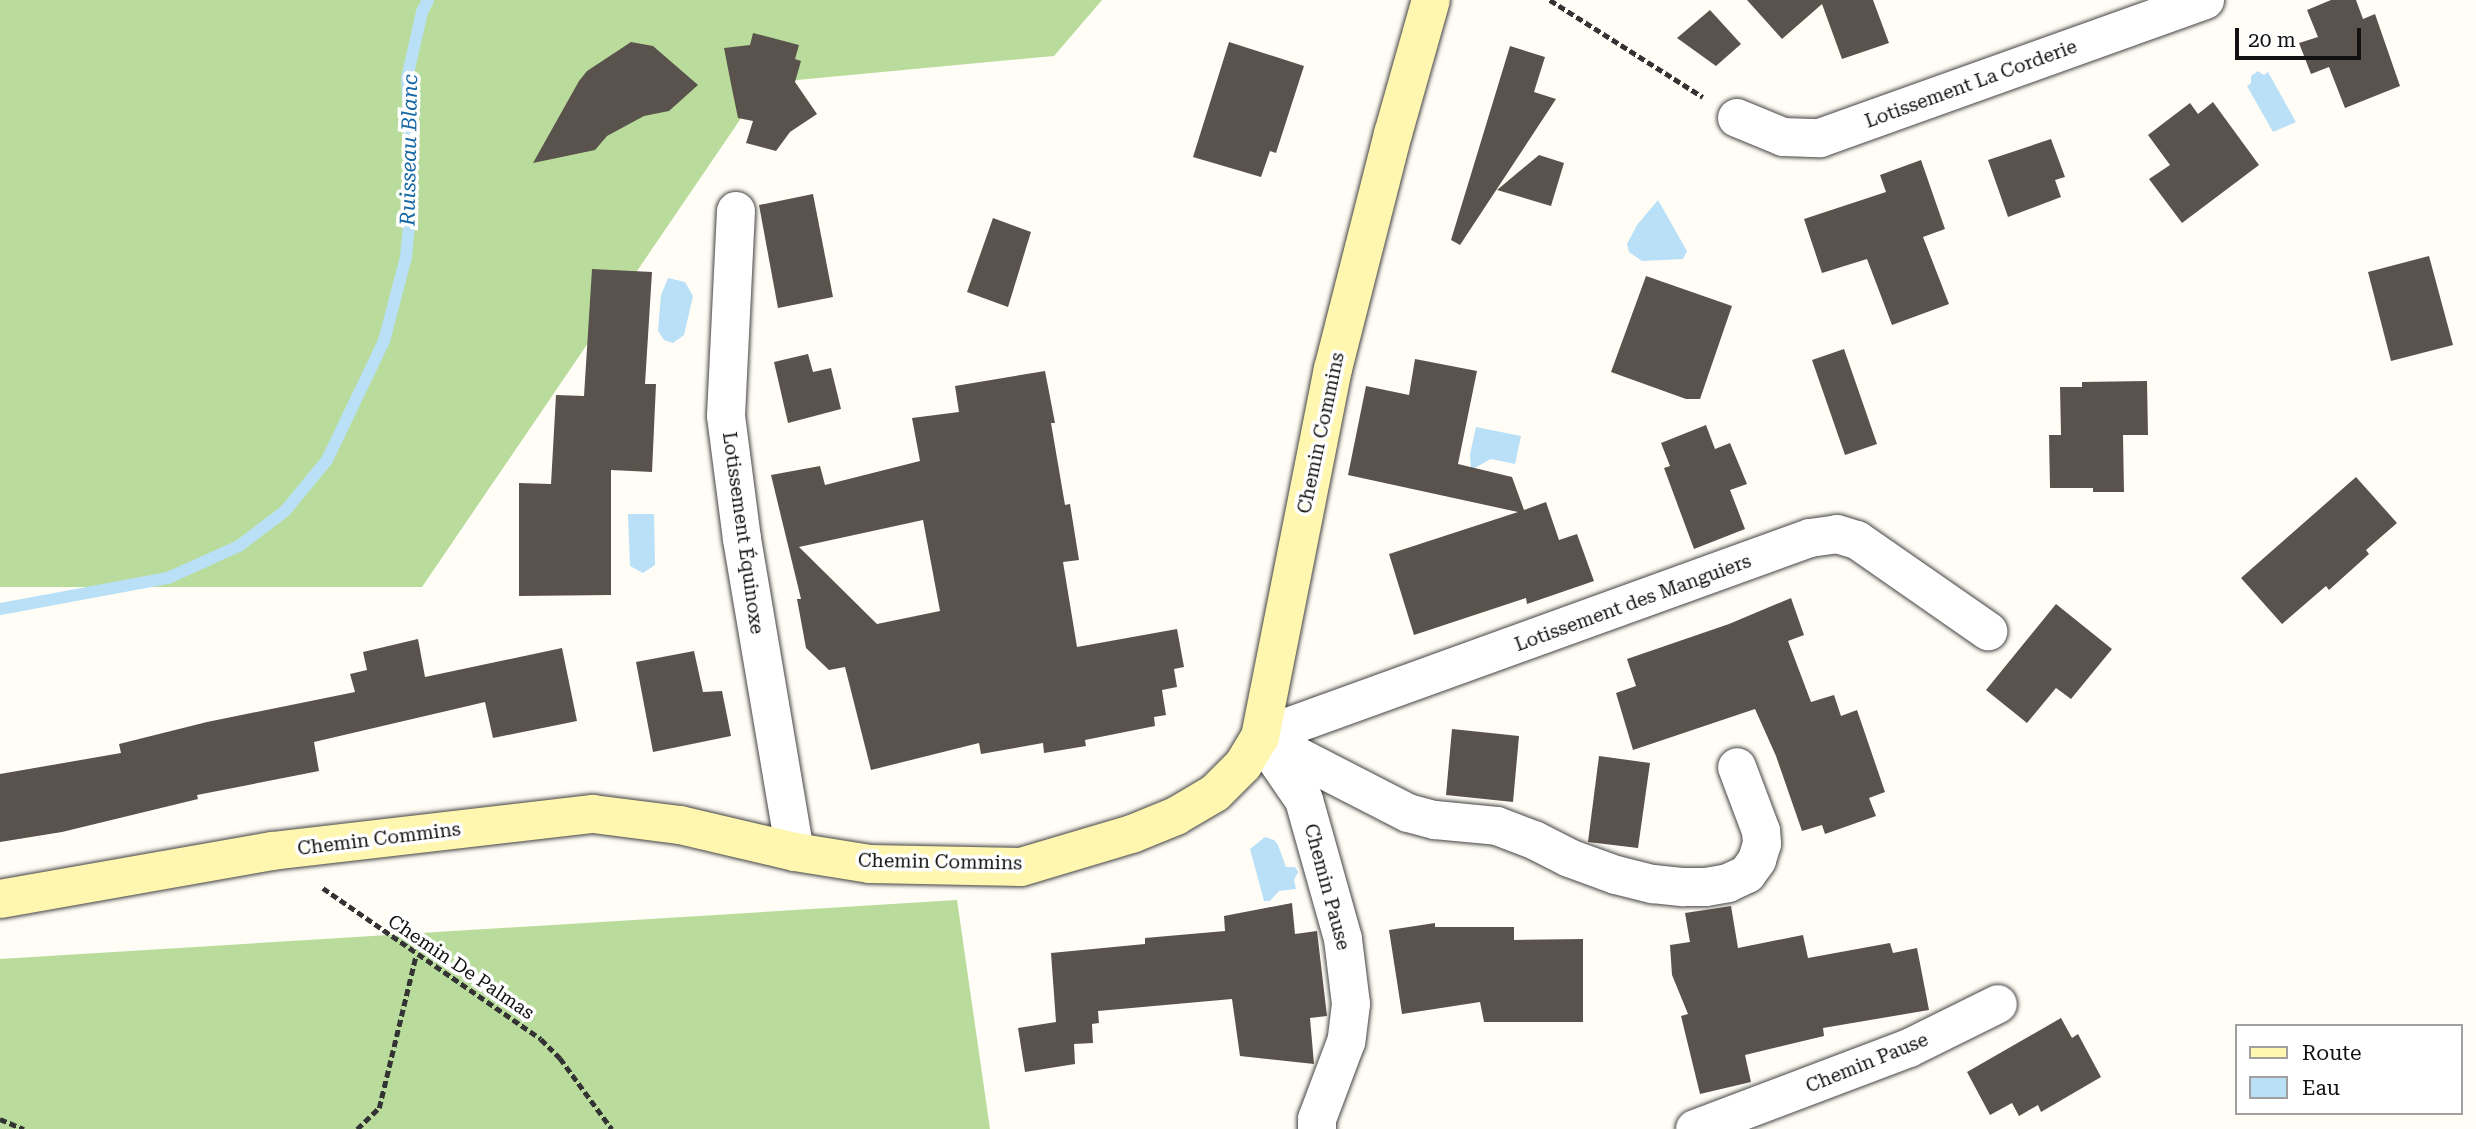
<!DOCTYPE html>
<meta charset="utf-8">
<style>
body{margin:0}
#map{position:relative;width:2476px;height:1129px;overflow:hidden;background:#fffdf5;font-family:"Roboto Serif",serif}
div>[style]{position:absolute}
.forest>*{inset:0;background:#b9dc9c}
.water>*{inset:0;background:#b9e0f7}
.stream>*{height:12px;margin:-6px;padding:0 6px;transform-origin:6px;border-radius:6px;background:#b9e0f7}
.building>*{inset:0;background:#5a524d}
.path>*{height:4.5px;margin-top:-2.25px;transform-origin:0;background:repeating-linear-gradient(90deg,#333 0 7px,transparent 0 10.5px)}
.roads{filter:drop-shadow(0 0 2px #444) drop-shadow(0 0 2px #444)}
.street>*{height:38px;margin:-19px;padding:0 19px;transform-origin:19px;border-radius:19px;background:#fff}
.secondary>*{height:38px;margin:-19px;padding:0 19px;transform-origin:19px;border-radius:19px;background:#fff6b0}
span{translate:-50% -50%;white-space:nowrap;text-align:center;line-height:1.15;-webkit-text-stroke:7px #fff;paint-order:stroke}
.street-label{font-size:19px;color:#111}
.water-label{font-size:21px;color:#1768a6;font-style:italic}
.legend{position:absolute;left:2235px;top:1024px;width:228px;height:91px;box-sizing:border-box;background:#fff;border:2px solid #a0a0a0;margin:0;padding:9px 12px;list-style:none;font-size:21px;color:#111}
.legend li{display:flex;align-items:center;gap:14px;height:35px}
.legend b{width:35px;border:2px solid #a0a0a0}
.scale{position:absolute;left:2235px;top:28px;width:126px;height:32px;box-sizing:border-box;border:4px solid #111;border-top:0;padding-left:9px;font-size:21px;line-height:24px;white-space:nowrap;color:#111;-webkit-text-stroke:5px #fff;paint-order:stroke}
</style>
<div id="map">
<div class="forest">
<div style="clip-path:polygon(0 0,1102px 0,1054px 56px,765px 83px,422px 587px,0 587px)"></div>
<div style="clip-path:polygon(957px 900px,990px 1129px,0 1129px,0 959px)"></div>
</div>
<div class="water">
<div style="clip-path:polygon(2258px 71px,2264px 75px,2268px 72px,2296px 122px,2273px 132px,2247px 86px,2251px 83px,2251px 76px)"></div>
<div style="clip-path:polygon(1658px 200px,1687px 251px,1683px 259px,1642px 261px,1629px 252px,1627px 244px,1637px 225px)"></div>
<div style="clip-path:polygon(668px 278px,685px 282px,693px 296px,684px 335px,673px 343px,664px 340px,658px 331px,661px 295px)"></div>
<div style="clip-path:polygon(1476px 427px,1521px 436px,1515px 464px,1491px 459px,1471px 470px,1470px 454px)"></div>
<div style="clip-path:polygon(628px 514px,654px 514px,655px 565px,643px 573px,630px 566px)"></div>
<div style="clip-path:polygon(1265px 837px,1274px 840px,1278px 845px,1286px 867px,1295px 867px,1298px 872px,1294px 880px,1296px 889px,1279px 891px,1270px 901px,1264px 901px,1250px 849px)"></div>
</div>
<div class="stream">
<div style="left:0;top:609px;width:171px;rotate:-10.5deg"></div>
<div style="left:168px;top:578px;width:78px;rotate:-24.3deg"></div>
<div style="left:239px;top:546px;width:58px;rotate:-37.3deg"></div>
<div style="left:285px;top:511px;width:66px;rotate:-50.5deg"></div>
<div style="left:327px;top:460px;width:132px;rotate:-64.4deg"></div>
<div style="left:384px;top:341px;width:87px;rotate:-75.3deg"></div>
<div style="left:406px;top:257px;width:62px;rotate:-84.5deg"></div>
<div style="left:412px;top:195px;width:117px;rotate:-92.4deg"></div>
<div style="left:407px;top:78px;width:68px;rotate:-77.2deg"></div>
<div style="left:422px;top:12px;width:13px;rotate:-63deg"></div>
</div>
<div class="building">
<div style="clip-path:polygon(1747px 0,1873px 0,1889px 43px,1842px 59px,1822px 4px,1782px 39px)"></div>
<div style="clip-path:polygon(2331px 0,2356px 0,2363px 19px,2375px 14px,2400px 86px,2345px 108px,2329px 67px,2311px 74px,2299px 43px,2318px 37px,2307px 10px)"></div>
<div style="clip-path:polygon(1710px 10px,1741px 44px,1716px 66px,1677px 38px)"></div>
<div style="clip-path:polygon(753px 33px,799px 45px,795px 59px,801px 61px,795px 82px,817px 114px,790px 132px,776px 151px,746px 143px,753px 121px,738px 118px,731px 84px,724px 48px,750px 45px)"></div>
<div style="clip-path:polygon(631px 42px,653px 46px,698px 85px,669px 111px,644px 116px,607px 136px,595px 150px,533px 163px,579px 81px,587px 71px)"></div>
<div style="clip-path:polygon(1229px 42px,1304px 66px,1276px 153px,1270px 151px,1261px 177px,1193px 157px)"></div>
<div style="clip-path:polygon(1510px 46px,1545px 57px,1534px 92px,1556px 99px,1460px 245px,1451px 240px)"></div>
<div style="clip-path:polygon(2213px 102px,2259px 165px,2182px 223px,2149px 179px,2170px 165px,2148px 135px,2190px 103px,2198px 114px)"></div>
<div style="clip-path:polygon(2051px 139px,2065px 177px,2055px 180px,2061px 197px,2008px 217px,1988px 160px)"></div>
<div style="clip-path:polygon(1539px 155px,1564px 163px,1551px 206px,1497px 190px)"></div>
<div style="clip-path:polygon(1921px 160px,1945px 229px,1923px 237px,1949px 304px,1892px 325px,1867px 259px,1822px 273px,1804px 219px,1886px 192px,1880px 175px)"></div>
<div style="clip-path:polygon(813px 194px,833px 297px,778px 308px,759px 205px)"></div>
<div style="clip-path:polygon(993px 218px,1031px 232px,1008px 307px,967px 292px)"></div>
<div style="clip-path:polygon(2429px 256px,2453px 345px,2391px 361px,2368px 272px)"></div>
<div style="clip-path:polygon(592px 269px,652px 272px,645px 384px,656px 384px,652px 472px,611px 470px,611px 595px,519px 596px,519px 483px,551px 484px,556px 395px,584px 396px)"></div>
<div style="clip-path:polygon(1646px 276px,1732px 306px,1700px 399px,1686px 399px,1611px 372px)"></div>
<div style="clip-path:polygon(1844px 349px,1877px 444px,1845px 455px,1812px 360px)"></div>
<div style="clip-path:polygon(808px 354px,813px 372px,831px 368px,841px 409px,788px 423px,774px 362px)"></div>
<div style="clip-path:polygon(1415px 359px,1477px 371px,1458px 464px,1512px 477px,1524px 510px,1546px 502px,1559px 540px,1577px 534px,1594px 581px,1527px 604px,1526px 598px,1414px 635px,1389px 554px,1518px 512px,1348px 475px,1366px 386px,1409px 395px)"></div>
<div style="clip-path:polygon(evenodd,1045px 371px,1055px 423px,1051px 423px,1065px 505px,1070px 504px,1079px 560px,1063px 562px,1077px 647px,1177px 629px,1184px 667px,1174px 669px,1177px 687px,1162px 690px,1166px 715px,1154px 717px,1155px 726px,1085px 740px,1086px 746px,1044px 753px,1043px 743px,981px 754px,979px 743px,871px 770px,845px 667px,829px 670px,806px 648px,797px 599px,801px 599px,771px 475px,820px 466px,825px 485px,920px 461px,912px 418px,959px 412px,955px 386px,1045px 371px,923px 520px,940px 611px,877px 624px,799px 547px,923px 520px)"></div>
<div style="clip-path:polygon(2147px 381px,2148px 435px,2123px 435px,2124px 492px,2093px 492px,2093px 488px,2050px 488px,2049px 435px,2061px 435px,2060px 387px,2082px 387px,2082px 382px)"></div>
<div style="clip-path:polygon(1706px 425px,1715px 449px,1730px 443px,1747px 484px,1730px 490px,1745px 529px,1694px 549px,1664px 468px,1670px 466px,1661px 443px)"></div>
<div style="clip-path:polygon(2356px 477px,2397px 523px,2366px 550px,2369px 554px,2329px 590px,2326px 586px,2282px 624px,2241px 578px)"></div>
<div style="clip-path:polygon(1791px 598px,1804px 635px,1788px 641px,1811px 702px,1834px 695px,1841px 716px,1857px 710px,1885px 792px,1869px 798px,1876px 816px,1825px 834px,1822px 825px,1802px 831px,1776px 756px,1755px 709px,1633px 750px,1616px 693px,1636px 686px,1627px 659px,1729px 624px)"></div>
<div style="clip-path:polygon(2056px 604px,2112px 649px,2071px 699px,2056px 688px,2027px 723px,1986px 690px)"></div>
<div style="clip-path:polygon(418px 639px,425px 677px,562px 648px,577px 721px,493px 738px,485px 702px,314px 742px,319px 771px,197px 795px,198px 799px,62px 832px,0 842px,0 774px,121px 753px,119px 744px,207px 722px,355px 692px,350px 674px,367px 670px,363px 652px)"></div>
<div style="clip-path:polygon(694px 651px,703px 692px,722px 691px,731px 736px,653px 752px,636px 662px)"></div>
<div style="clip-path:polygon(1452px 729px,1519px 736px,1513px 802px,1446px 795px)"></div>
<div style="clip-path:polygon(1599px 756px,1650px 763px,1638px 848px,1588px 842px)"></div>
<div style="clip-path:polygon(1292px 903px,1295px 934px,1317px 931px,1327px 1016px,1310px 1018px,1314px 1064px,1240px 1056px,1232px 999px,1098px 1011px,1099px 1023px,1092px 1024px,1093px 1043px,1074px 1044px,1075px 1064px,1025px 1072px,1018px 1028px,1056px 1022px,1051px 953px,1145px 944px,1145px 938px,1225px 931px,1224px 916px)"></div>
<div style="clip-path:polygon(1731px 906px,1738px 948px,1803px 935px,1808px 958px,1890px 943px,1893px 953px,1917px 948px,1929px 1010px,1823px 1028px,1824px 1036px,1745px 1055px,1751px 1082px,1700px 1094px,1681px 1016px,1688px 1014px,1672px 975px,1670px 945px,1690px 942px,1685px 913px)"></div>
<div style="clip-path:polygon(1435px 923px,1435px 927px,1514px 927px,1514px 940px,1583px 939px,1583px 1022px,1484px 1022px,1480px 1002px,1402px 1014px,1389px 930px)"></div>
<div style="clip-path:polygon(2061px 1018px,2072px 1038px,2078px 1034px,2101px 1077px,2041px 1112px,2038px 1105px,2019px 1116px,2012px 1103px,1990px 1115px,1967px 1072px)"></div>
</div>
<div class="path">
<div style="left:1550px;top:0;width:181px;rotate:32.4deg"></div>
<div style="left:323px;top:888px;width:265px;rotate:34.7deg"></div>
<div style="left:541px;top:1039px;width:27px;rotate:45deg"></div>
<div style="left:560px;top:1058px;width:88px;rotate:53.8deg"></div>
<div style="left:0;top:1119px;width:26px;rotate:23deg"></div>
<div style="left:357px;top:1129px;width:30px;rotate:-44deg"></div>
<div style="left:379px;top:1108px;width:157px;rotate:-76.4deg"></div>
</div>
<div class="roads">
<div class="street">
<div style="left:1737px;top:118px;width:50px;rotate:22.4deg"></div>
<div style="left:1783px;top:137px;width:37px;rotate:2deg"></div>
<div style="left:1820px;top:138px;width:409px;rotate:-19.7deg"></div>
<div style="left:736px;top:211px;width:205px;rotate:92.8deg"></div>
<div style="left:726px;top:416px;width:124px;rotate:82.6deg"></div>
<div style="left:742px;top:539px;width:317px;rotate:80.4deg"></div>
<div style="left:1260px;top:737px;width:585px;rotate:-19.89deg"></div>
<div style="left:1810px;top:538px;width:27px;rotate:-8deg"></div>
<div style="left:1837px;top:534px;width:21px;rotate:17deg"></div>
<div style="left:1857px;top:540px;width:160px;rotate:34.8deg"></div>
<div style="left:1260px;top:737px;width:166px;rotate:27.2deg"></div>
<div style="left:1408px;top:813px;width:28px;rotate:15deg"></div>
<div style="left:1435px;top:820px;width:62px;rotate:5.5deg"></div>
<div style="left:1497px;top:826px;width:40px;rotate:21deg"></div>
<div style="left:1534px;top:840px;width:39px;rotate:27deg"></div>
<div style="left:1569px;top:858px;width:50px;rotate:19.9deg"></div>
<div style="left:1616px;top:875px;width:38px;rotate:14deg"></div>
<div style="left:1653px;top:884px;width:31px;rotate:6deg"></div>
<div style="left:1684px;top:887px;width:22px"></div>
<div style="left:1706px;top:887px;width:22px;rotate:-10deg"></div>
<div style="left:1728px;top:883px;width:21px;rotate:-25deg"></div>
<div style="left:1747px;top:874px;width:17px;rotate:-54deg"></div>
<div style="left:1757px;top:860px;width:17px;rotate:-73deg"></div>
<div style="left:1762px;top:844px;width:13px;rotate:-94deg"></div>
<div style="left:1761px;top:831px;width:68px;rotate:-110.6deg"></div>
<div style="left:1264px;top:742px;width:70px;rotate:55.4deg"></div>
<div style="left:1304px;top:800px;width:144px;rotate:74.3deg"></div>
<div style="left:1343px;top:939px;width:65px;rotate:83deg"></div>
<div style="left:1351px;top:1004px;width:38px;rotate:97deg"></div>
<div style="left:1346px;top:1042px;width:82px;rotate:110.6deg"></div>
<div style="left:1317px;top:1119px;width:10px;rotate:90deg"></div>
<div style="left:1695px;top:1129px;width:229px;rotate:-20.7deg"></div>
<div style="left:1909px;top:1048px;width:99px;rotate:-26.3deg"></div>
</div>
<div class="secondary">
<div style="left:0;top:899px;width:276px;rotate:-10deg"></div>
<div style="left:272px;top:851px;width:323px;rotate:-6.6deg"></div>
<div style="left:593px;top:814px;width:88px;rotate:7.2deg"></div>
<div style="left:680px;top:825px;width:118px;rotate:13.2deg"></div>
<div style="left:795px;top:852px;width:76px;rotate:9.1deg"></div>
<div style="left:870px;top:864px;width:151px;rotate:1.1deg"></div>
<div style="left:1021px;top:867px;width:116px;rotate:-16.6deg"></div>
<div style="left:1132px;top:834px;width:48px;rotate:-22.2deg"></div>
<div style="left:1176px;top:816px;width:45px;rotate:-30.5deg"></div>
<div style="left:1215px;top:793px;width:40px;rotate:-45deg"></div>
<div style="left:1243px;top:765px;width:33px;rotate:-59deg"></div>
<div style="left:1260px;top:737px;width:375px;rotate:-78.8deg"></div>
<div style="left:1333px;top:369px;width:243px;rotate:-75.7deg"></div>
<div style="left:1393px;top:134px;width:139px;rotate:-74.2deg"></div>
</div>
</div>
<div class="street-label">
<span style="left:1971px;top:84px;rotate:-20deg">Lotissement La Corderie</span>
<span style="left:1321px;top:433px;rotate:-78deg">Chemin Commins</span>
<span style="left:743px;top:533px;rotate:82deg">Lotissement Équinoxe</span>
<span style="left:1633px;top:603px;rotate:-20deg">Lotissement des Manguiers</span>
<span style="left:379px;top:839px;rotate:-7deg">Chemin Commins</span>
<span style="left:940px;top:862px;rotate:1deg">Chemin Commins</span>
<span style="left:1327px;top:887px;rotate:75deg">Chemin Pause</span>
<span style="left:461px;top:967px;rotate:34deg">Chemin De Palmas</span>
<span style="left:1867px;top:1063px;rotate:-22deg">Chemin Pause</span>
</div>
<div class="water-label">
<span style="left:409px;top:150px;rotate:-89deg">Ruisseau Blanc</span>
</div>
<ul class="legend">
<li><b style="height:9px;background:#fff6b0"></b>Route</li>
<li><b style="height:19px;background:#b9e0f7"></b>Eau</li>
</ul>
<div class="scale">20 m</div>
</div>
